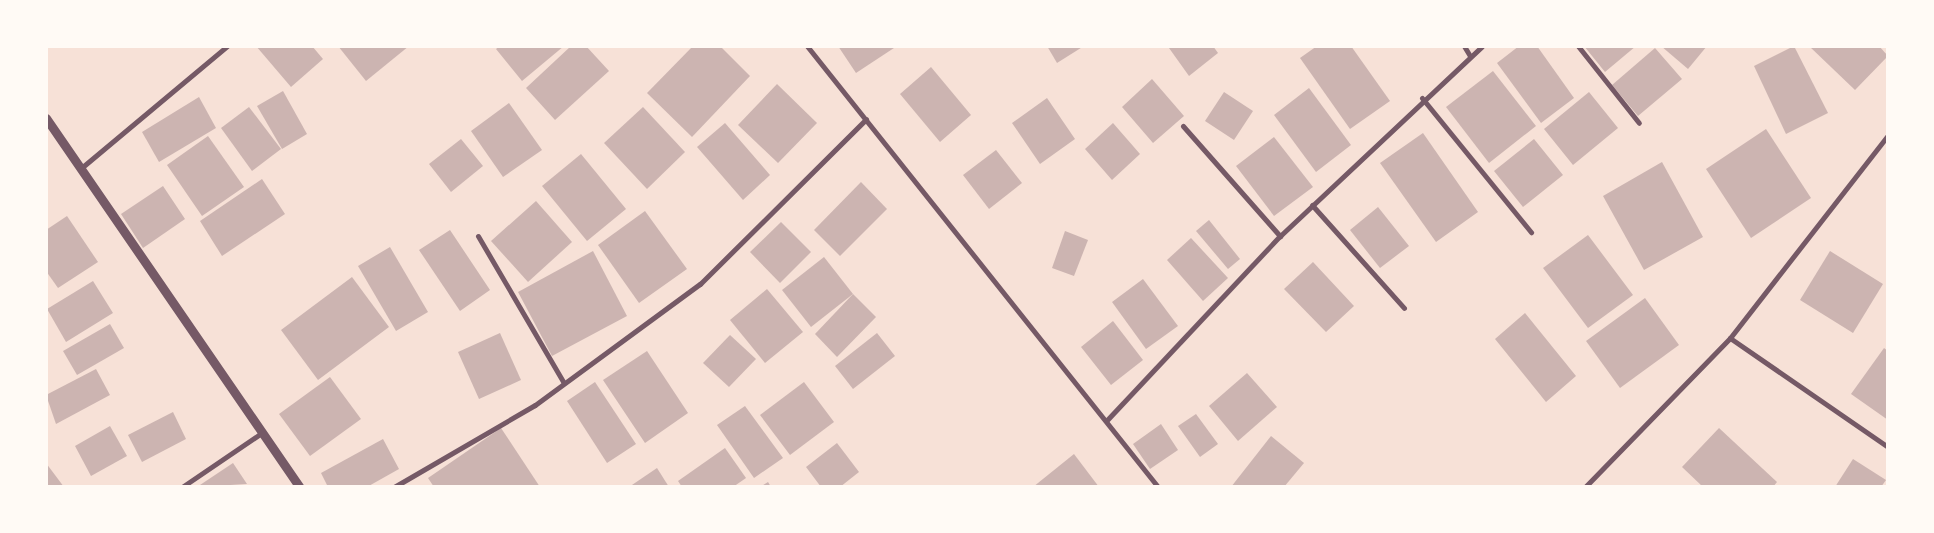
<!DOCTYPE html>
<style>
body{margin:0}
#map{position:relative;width:1934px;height:533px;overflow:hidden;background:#f7e1d7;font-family:"IBM Plex Sans",sans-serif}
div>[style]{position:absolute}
.building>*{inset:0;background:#ccb4b1}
.minor>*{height:5px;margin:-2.5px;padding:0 2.5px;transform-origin:2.5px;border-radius:2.5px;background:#755966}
.tertiary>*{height:9px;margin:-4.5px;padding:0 4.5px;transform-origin:4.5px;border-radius:4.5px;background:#755966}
span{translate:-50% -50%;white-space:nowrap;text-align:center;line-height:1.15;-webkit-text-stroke:4px #fffaf5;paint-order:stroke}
.frame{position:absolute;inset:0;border:48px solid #fffaf5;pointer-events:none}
</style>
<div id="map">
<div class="building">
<div style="clip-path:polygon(256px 46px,312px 46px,323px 59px,291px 87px)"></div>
<div style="clip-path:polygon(338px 46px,409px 46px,366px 81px)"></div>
<div style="clip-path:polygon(500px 46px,564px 46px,522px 81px,496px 49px)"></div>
<div style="clip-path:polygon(571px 46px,586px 46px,609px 71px,555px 120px,526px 88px)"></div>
<div style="clip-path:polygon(693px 46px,720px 46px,750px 76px,692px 137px,647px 93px)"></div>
<div style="clip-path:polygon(838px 46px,897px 46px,856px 73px)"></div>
<div style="clip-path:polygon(1047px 46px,1084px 46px,1057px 63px)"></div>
<div style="clip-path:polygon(1172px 46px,1213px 46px,1218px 53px,1189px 76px,1169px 48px)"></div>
<div style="clip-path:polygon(1317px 46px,1351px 46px,1390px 101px,1350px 129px,1300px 58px)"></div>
<div style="clip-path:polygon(1519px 46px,1537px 46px,1574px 98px,1541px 123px,1497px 63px)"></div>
<div style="clip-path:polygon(1584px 46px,1636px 46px,1605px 72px)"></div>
<div style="clip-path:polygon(1661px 46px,1707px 46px,1688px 69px)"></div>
<div style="clip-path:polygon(1794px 46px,1828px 113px,1786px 134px,1754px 66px)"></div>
<div style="clip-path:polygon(1809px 46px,1879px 46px,1888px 56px,1855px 90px)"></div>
<div style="clip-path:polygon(1655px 48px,1682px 79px,1638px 116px,1612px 85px)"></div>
<div style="clip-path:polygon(931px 67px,971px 115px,940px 142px,900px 94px)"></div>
<div style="clip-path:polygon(1493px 71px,1536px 126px,1489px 163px,1446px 107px)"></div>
<div style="clip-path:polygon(1152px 79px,1184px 116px,1153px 143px,1122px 107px)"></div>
<div style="clip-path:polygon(777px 84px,817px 123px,778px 163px,738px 125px)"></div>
<div style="clip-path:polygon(1309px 88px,1351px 145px,1316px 172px,1274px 115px)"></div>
<div style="clip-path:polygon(283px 91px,307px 134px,282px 149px,257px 106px)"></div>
<div style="clip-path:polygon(1224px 92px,1253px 111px,1234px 140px,1205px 121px)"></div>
<div style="clip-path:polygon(1589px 92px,1618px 128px,1573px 165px,1544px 129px)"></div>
<div style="clip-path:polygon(199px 97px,216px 128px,159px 162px,142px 132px)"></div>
<div style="clip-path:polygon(1047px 98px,1075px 139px,1040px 164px,1012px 123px)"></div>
<div style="clip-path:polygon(509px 103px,542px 150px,503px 177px,471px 131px)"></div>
<div style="clip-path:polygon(249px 107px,281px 149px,252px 171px,221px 128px)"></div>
<div style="clip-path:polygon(643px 107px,685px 152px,647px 189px,604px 143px)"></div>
<div style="clip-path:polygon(725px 123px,770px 175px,743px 200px,697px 147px)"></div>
<div style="clip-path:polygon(1113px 123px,1140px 154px,1112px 180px,1085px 149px)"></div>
<div style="clip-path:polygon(1766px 129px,1811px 198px,1751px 238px,1706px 169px)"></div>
<div style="clip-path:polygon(1423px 133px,1478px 212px,1436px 242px,1380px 163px)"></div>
<div style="clip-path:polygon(208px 136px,244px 187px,202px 216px,167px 165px)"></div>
<div style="clip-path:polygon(1274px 137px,1313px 187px,1274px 216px,1236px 166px)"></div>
<div style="clip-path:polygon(461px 139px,483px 166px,451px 192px,429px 164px)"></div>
<div style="clip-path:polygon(1534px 139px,1563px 175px,1523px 207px,1494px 171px)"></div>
<div style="clip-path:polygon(996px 150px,1022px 183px,989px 209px,963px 175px)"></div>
<div style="clip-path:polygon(581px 154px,626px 209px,587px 241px,542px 186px)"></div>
<div style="clip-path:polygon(1662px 162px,1703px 237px,1644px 270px,1603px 196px)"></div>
<div style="clip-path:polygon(262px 179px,285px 214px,222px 256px,200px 221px)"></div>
<div style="clip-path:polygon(861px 182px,887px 209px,840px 256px,814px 230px)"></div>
<div style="clip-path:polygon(163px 186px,185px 219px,143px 248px,121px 214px)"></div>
<div style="clip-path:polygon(536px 201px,572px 242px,528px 282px,491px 241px)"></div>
<div style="clip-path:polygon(1378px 207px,1409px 246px,1380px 268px,1350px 230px)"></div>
<div style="clip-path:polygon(645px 211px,687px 269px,639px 303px,598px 245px)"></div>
<div style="clip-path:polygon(67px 216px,98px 262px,58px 288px,46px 271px,46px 230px)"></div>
<div style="clip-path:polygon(1209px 220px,1240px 259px,1228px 269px,1196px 231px)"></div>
<div style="clip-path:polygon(781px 222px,811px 252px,780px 283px,750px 252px)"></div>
<div style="clip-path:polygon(450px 230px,490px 290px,460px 311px,419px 250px)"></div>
<div style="clip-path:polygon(1065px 231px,1088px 240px,1074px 276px,1052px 268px)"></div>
<div style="clip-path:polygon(1588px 235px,1633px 295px,1588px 328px,1543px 268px)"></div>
<div style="clip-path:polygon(1191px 238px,1228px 278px,1203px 301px,1167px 260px)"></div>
<div style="clip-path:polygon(390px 247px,428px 312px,396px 331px,358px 266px)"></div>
<div style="clip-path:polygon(593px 251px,627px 316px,552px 356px,518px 292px)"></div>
<div style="clip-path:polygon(1830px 251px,1883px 284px,1853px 333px,1800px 300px)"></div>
<div style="clip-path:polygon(824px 257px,853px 294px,811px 327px,782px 290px)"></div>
<div style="clip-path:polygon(1313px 262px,1354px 306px,1326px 332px,1284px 289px)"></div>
<div style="clip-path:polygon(352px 277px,389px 327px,318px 380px,281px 330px)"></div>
<div style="clip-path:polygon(1143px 279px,1178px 326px,1146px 349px,1112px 302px)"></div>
<div style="clip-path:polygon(93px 281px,113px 313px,66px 342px,47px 309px)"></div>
<div style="clip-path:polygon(767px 289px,803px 332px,765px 363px,730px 320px)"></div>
<div style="clip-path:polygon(853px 294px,876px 317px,837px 357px,815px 334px)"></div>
<div style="clip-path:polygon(1645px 298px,1679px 345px,1620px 388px,1586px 341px)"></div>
<div style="clip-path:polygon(1525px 313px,1576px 376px,1546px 402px,1495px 339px)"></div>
<div style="clip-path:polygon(1113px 321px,1143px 360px,1111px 385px,1081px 347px)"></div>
<div style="clip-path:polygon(110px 324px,124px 348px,77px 375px,63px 351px)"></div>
<div style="clip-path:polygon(500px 333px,521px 380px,479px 399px,458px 352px)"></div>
<div style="clip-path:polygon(877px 333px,895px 356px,853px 389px,835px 366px)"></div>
<div style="clip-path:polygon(730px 335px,756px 359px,729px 387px,703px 363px)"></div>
<div style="clip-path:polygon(1884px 348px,1888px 351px,1888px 420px,1851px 394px)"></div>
<div style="clip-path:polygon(647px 351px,688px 413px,645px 443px,603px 380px)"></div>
<div style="clip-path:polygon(96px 369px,110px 395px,56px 424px,46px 395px)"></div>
<div style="clip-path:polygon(1247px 373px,1277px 407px,1238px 441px,1209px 406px)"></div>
<div style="clip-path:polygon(330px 377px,361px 419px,310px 456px,279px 414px)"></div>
<div style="clip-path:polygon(595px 382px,636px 444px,607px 463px,567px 401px)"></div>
<div style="clip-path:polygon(804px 382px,834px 422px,790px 455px,760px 415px)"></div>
<div style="clip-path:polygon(745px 406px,783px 458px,754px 478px,717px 425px)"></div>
<div style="clip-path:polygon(173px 412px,186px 439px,142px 462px,128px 435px)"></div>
<div style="clip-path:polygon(1196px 414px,1218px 444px,1200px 457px,1178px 426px)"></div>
<div style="clip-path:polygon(1161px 424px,1178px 450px,1150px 469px,1133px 444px)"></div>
<div style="clip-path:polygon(110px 426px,127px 456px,91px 476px,75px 446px)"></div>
<div style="clip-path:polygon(501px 428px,540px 487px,434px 487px,428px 478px)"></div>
<div style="clip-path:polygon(1719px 428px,1777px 482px,1773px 487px,1703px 487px,1682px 467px)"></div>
<div style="clip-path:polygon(1271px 436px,1304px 463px,1284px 487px,1231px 487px)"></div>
<div style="clip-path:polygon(383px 439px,399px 469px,367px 487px,328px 487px,321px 473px)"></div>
<div style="clip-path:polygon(837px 443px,859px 472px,840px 487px,821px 487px,806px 467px)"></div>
<div style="clip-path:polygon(725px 448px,746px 478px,733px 487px,682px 487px,678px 481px)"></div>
<div style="clip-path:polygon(1074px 454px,1099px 487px,1033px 487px)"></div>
<div style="clip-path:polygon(1853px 459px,1886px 480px,1881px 487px,1835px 487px)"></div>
<div style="clip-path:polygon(46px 463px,64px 487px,46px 487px)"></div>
<div style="clip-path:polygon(233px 463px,247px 484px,197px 487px)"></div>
<div style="clip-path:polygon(657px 468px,669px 487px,629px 487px)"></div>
<div style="clip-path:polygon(768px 482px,771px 487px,760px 487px)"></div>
</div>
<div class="minor">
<div style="left:807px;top:46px;width:564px;rotate:51.48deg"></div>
<div style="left:1464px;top:46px;width:12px;rotate:59deg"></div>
<div style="left:1578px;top:46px;width:98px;rotate:51.6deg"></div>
<div style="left:1422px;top:98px;width:173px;rotate:50.9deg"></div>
<div style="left:1183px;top:126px;width:147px;rotate:48.6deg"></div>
<div style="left:80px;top:169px;width:192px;rotate:-39.9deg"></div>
<div style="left:1312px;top:205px;width:138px;rotate:48.2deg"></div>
<div style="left:478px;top:236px;width:170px;rotate:59.7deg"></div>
<div style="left:1730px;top:338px;width:192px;rotate:34.6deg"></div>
<div style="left:1107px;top:420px;width:253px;rotate:-46.8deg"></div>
<div style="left:1280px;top:236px;width:277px;rotate:-43.2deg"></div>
<div style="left:182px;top:487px;width:98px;rotate:-34.2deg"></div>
<div style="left:394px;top:487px;width:163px;rotate:-30.2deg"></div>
<div style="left:535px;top:405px;width:205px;rotate:-36.3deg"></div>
<div style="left:700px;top:284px;width:234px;rotate:-44.8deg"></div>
<div style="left:1585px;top:487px;width:208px;rotate:-45.8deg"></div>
<div style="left:1730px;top:338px;width:257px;rotate:-52.1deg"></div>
</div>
<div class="tertiary">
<div style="left:46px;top:118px;width:448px;rotate:55.5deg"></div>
</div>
<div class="frame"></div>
</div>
